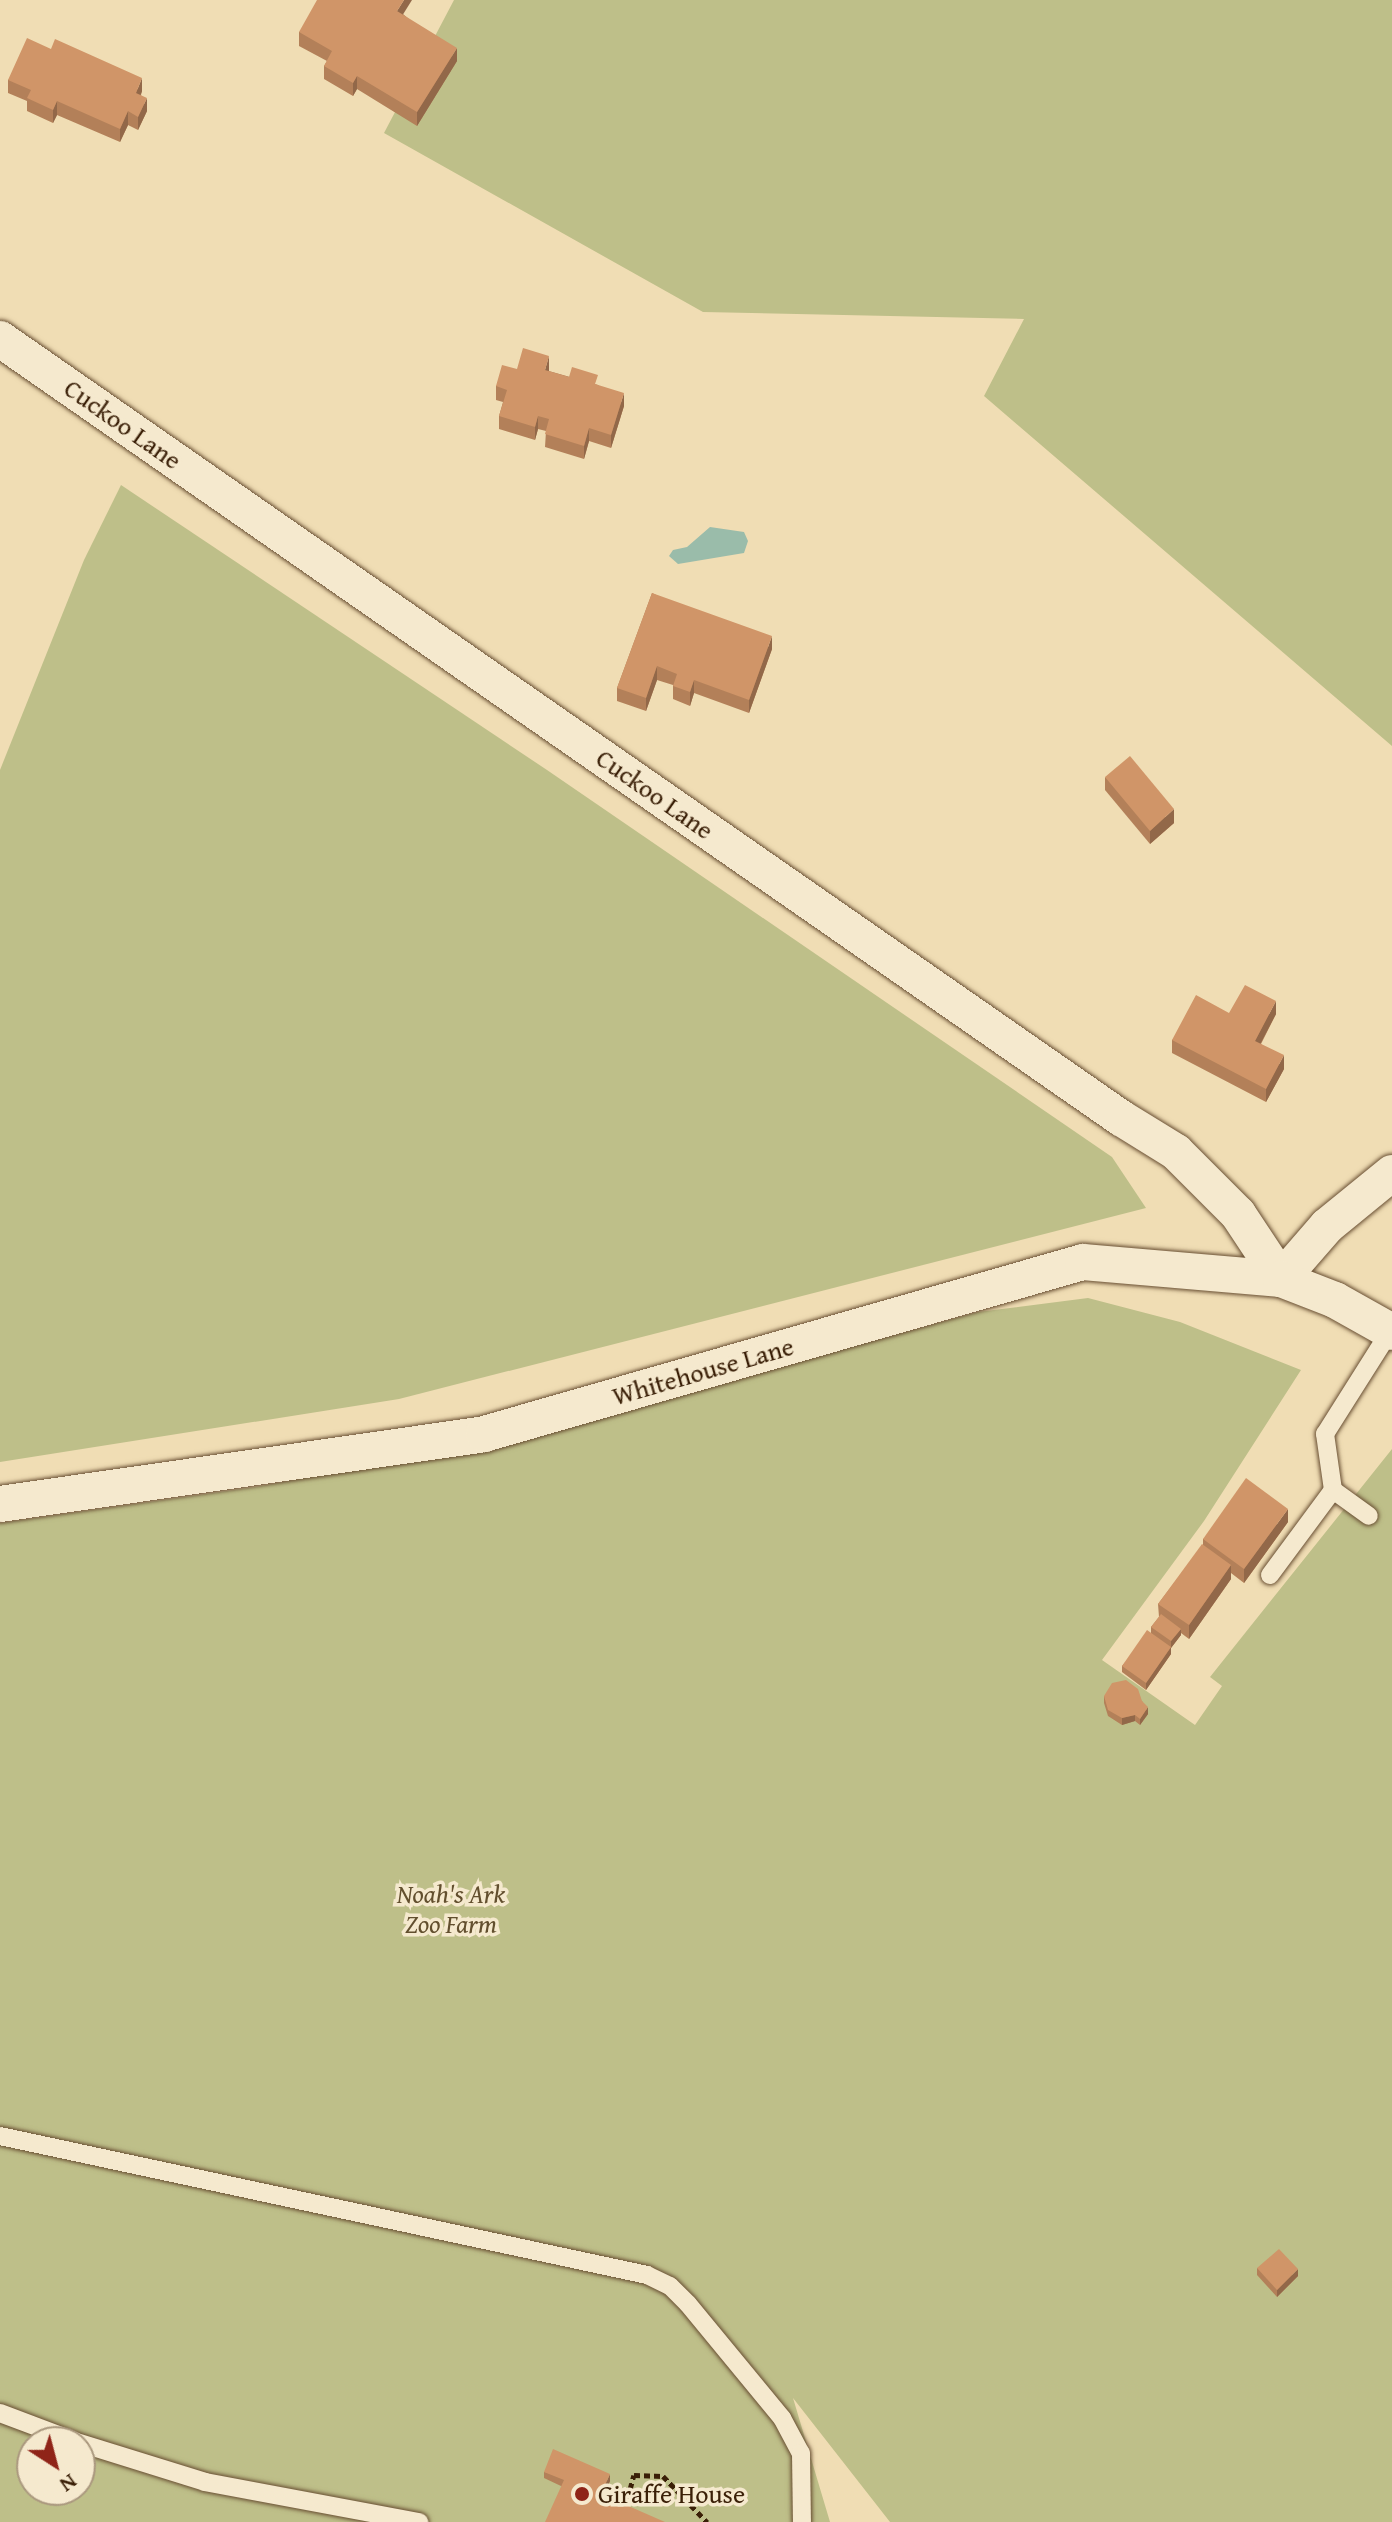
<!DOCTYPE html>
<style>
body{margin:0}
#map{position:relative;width:1392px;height:2522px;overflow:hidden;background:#f0ddb4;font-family:"Gentium Book Plus",serif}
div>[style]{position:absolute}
.green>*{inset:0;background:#bebf89}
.water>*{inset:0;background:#9abcaa}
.path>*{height:5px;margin-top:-2.5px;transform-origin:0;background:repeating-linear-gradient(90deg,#3a1f07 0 6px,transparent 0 10px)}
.roads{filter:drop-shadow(0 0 2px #684e32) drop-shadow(0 0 2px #684e32)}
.lane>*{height:18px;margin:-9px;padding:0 9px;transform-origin:9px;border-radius:9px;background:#f5e9ce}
.street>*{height:36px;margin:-18px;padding:0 18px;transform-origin:18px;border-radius:18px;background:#f5e9ce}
.wall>*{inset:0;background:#b38059}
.shaded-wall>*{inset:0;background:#926849}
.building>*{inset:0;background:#d09568}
.dots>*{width:22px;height:22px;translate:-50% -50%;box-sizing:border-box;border:4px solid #f5e9ce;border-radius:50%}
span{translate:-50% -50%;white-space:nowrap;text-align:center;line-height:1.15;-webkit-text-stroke:7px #f5e9ce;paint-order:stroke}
.street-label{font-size:26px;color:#3a1f07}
.park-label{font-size:26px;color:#624f2e;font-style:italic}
.poi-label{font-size:26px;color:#3a1f07}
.left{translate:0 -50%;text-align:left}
.north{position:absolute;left:16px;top:2426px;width:80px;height:80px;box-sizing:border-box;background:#f5e9ce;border:2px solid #aa987e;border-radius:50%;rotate:144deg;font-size:22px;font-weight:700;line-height:32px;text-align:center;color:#3a1f07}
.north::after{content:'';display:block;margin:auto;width:28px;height:36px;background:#8f2418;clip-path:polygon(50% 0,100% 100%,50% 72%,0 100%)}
</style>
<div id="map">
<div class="green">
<div style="clip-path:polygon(454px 0,1392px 0,1392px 746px,984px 396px,1024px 319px,703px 312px,384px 133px)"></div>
<div style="clip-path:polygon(121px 485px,547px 770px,1112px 1157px,1146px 1208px,399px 1399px,0 1462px,0 770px,84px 560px)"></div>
<div style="clip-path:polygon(evenodd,1088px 1298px,1180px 1322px,1301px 1370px,1204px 1521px,1102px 1660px,1195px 1725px,1222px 1686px,1210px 1677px,1392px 1449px,1392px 2522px,890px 2522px,793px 2398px,830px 2522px,0 2522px,0 1523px,255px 1487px,388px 1463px,695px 1390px,978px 1312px,1088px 1298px,32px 2442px,80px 2442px,80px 2490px,32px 2490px,32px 2442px)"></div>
</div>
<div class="water">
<div style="clip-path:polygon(710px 527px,744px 532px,748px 541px,744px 553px,678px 564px,669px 556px,673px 550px,687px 547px)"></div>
</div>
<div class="path">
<div style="left:625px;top:2508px;width:34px;rotate:-75deg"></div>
<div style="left:634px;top:2475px;width:29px;rotate:2deg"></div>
<div style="left:663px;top:2476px;width:64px;rotate:46.3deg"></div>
</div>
<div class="roads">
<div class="lane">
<div style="left:1333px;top:1490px;width:44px;rotate:35.8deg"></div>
<div style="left:1270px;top:1575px;width:106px;rotate:-53.5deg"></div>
<div style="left:1333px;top:1490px;width:57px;rotate:-98.1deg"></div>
<div style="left:1325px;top:1434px;width:122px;rotate:-57.7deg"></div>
<div style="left:0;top:2136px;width:662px;rotate:12.12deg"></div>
<div style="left:647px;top:2275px;width:25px;rotate:26deg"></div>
<div style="left:670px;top:2286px;width:25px;rotate:45deg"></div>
<div style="left:688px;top:2304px;width:148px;rotate:50.5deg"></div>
<div style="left:782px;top:2418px;width:40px;rotate:62deg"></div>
<div style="left:801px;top:2453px;width:69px;rotate:89.2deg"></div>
<div style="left:0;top:2413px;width:82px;rotate:20.6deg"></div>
<div style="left:80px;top:2443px;width:131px;rotate:17.3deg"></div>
<div style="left:205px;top:2482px;width:218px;rotate:10.6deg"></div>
</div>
<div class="street">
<div style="left:0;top:339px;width:1365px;rotate:34.8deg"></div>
<div style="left:1121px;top:1118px;width:65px;rotate:31.7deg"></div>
<div style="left:1176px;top:1152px;width:88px;rotate:45deg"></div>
<div style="left:1238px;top:1214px;width:78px;rotate:56.5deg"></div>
<div style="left:1281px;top:1279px;width:70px;rotate:-49deg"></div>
<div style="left:1327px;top:1226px;width:84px;rotate:-39.2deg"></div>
<div style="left:0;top:1504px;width:489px;rotate:-8.2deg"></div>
<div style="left:484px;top:1434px;width:623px;rotate:-16.02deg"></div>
<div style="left:1083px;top:1262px;width:199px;rotate:4.9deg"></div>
<div style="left:1281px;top:1279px;width:58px;rotate:21.3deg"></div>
<div style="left:1335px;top:1300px;width:65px;rotate:29.3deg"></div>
</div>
</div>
<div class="wall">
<div style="clip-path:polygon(403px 14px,457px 61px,417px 126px,357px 89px,353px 96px,324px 79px,324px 66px,327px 61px,299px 46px,299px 32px)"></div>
<div style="clip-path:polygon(51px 49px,142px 91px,141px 95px,147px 111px,138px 130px,128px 125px,120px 142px,57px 115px,53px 123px,27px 111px,27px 101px,8px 93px,8px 80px)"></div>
<div style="clip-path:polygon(517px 369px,549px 370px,549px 371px,598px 385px,624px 406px,611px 448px,589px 441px,584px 459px,545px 447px,546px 431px,538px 429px,535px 440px,499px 429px,499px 416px,503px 402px,496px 400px,496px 386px)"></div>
<div style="clip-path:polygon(652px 593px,772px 649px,749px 713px,694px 693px,690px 706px,673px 699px,673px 685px,657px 680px,646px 711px,617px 701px,617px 688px)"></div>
<div style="clip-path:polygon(1105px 777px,1174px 823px,1150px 844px,1105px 790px)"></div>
<div style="clip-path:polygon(1229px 1013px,1276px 1014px,1261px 1044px,1284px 1069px,1266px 1102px,1172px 1053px,1172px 1040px)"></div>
<div style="clip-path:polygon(1288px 1522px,1244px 1583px,1231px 1573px,1231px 1579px,1189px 1639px,1181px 1633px,1181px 1635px,1171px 1648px,1171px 1654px,1146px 1690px,1122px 1672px,1122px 1666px,1151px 1633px,1151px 1627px,1159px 1617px,1158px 1604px,1203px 1545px,1203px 1539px)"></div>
<div style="clip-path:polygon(1104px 1696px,1142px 1701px,1148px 1714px,1140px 1725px,1135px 1721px,1122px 1725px,1108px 1716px,1104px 1703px)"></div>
<div style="clip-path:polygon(1257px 2268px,1298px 2276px,1277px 2297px,1257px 2275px)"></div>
<div style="clip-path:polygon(544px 2472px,610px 2481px,604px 2495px,561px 2486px,544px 2478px)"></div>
</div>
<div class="shaded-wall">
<div style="clip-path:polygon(404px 0,412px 0,397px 24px,397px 11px)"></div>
<div style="clip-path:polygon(457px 48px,457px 61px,417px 126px,417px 112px)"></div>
<div style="clip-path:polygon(357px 76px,357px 89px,353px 96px,353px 83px)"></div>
<div style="clip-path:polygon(142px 78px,142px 91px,136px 106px,136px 93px)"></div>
<div style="clip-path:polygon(147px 98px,147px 111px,138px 130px,138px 117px)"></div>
<div style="clip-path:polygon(57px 101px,57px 115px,53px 123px,53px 110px)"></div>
<div style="clip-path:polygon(128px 111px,128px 125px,120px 142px,120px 129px)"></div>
<div style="clip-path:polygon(549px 356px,549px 370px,545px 383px,545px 370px)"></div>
<div style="clip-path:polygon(624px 393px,624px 406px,611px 448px,611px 435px)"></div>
<div style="clip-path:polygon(538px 416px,538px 429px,535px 440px,535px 427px)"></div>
<div style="clip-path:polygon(589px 428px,589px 441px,584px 459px,584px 446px)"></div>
<div style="clip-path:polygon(772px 636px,772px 649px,749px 713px,749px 700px)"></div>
<div style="clip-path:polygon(657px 666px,657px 680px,646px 711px,646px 698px)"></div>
<div style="clip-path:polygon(694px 680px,694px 693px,690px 706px,690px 692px)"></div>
<div style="clip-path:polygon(1174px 809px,1174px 823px,1150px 844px,1150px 831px)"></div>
<div style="clip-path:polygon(1276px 1001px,1276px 1014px,1255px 1054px,1255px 1041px)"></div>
<div style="clip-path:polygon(1284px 1055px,1284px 1069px,1266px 1102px,1266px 1089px)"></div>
<div style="clip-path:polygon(1288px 1509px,1288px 1522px,1244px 1583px,1244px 1569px)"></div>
<div style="clip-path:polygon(1231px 1565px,1231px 1579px,1189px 1639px,1189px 1625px)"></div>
<div style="clip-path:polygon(1181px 1629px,1181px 1635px,1171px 1648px,1171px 1654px,1146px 1690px,1146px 1683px,1171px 1647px,1171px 1641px)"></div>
<div style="clip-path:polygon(1148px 1707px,1148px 1714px,1140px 1725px,1140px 1719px)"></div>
<div style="clip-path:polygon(1135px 1715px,1135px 1721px,1122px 1725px,1122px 1718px)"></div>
<div style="clip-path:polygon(1298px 2269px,1298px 2276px,1277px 2297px,1277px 2290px)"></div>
<div style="clip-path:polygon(610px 2474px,610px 2481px,601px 2501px,601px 2494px)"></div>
</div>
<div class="building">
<div style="clip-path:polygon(317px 0,404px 0,397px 11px,457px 48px,417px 112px,357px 76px,353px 83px,324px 66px,332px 51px,299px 32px)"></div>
<div style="clip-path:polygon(27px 38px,51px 49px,55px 39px,142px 78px,136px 93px,147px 98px,138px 117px,128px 111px,120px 129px,57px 101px,53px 110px,27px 98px,31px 90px,8px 80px)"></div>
<div style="clip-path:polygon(523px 348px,549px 356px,545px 370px,569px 377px,572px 367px,598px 375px,595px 384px,624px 393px,611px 435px,589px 428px,584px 446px,545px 434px,549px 419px,538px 416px,535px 427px,499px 416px,507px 390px,496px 386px,502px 365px,517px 369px)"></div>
<div style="clip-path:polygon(652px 593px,772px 636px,749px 700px,694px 680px,690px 692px,673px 686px,677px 674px,657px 666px,646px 698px,617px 688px)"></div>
<div style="clip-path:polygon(1130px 756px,1174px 809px,1150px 831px,1105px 777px)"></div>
<div style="clip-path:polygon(1245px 985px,1276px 1001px,1255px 1041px,1284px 1055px,1266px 1089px,1172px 1040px,1196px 995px,1229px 1013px)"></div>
<div style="clip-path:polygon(1246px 1478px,1288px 1509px,1244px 1569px,1203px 1539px)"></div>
<div style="clip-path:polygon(1202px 1544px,1231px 1565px,1189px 1625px,1158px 1604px)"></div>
<div style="clip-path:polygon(1161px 1614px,1181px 1629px,1171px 1641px,1151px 1627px)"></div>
<div style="clip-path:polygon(1147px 1630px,1171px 1647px,1146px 1683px,1122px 1666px)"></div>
<div style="clip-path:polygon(1126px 1680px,1138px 1689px,1142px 1701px,1148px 1707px,1140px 1719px,1135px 1715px,1122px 1718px,1108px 1710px,1104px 1696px,1112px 1683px)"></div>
<div style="clip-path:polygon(1279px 2249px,1298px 2269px,1277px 2290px,1257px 2268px)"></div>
<div style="clip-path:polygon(553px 2449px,610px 2474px,601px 2494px,665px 2522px,545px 2522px,564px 2480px,544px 2472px)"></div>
</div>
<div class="dots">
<div style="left:582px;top:2494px;background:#8f2418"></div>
</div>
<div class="street-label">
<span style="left:123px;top:424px;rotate:35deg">Cuckoo Lane</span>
<span style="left:655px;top:794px;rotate:35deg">Cuckoo Lane</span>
<span style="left:703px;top:1371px;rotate:-16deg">Whitehouse Lane</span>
</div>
<div class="park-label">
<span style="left:451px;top:1909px">Noah's Ark<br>Zoo Farm</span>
</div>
<div class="poi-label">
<span class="left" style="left:598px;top:2494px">Giraffe House</span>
</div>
<div class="north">N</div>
</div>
